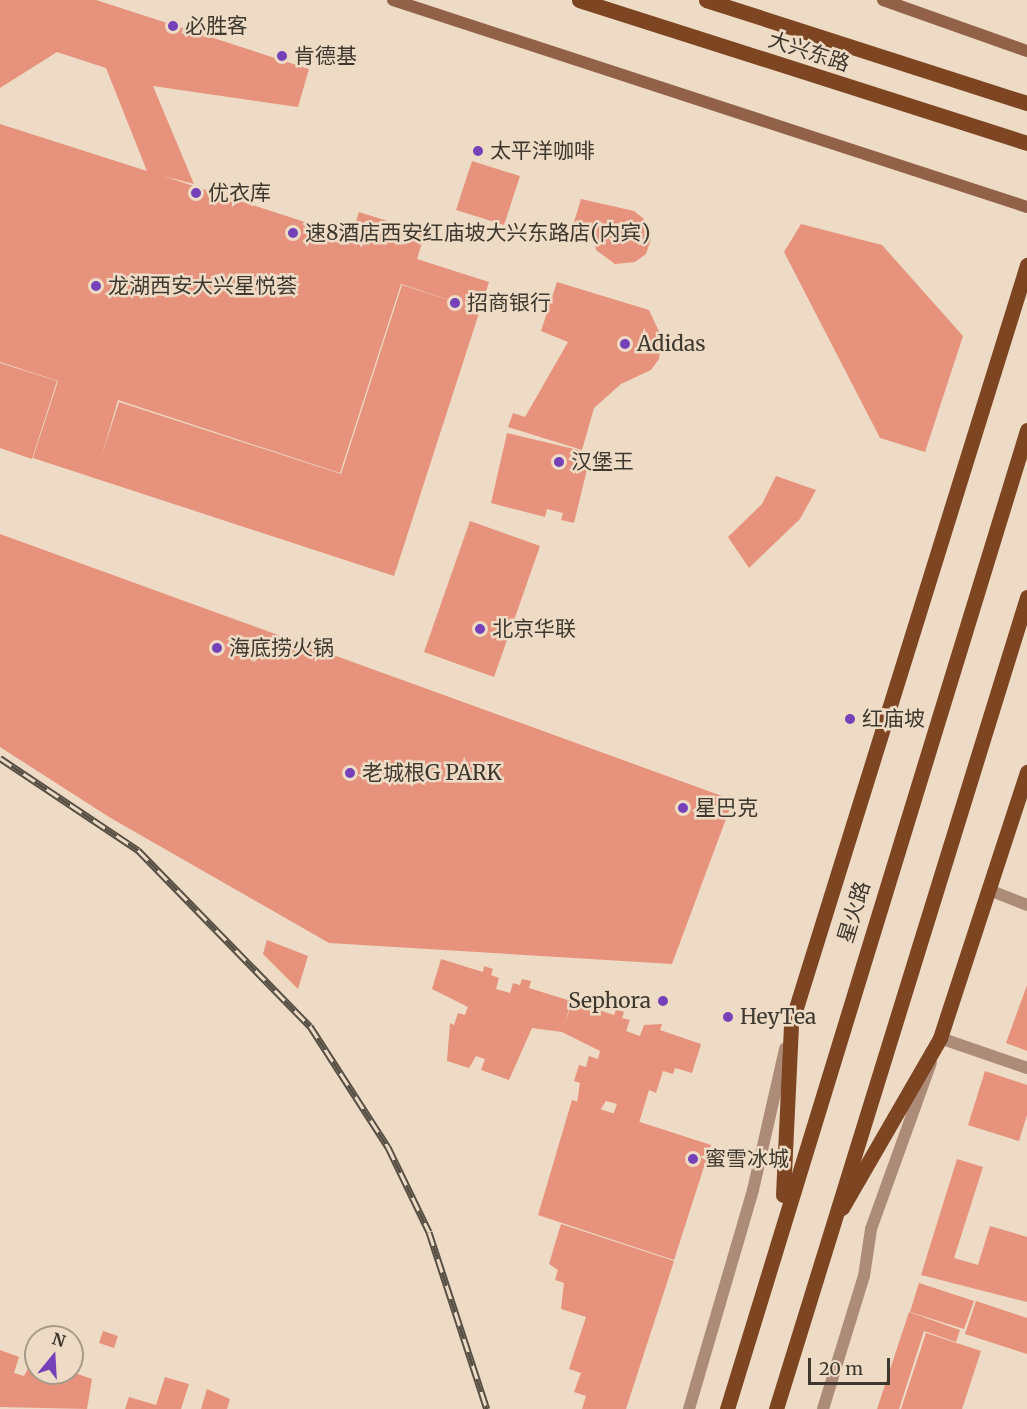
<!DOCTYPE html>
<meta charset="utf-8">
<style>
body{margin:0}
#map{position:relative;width:1027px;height:1409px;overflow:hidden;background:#eddbc5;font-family:Merriweather,"Noto Sans SC",serif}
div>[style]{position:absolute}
.building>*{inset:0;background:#e7927c}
.minor>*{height:12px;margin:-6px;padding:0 6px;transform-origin:6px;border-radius:6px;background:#ad8b79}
.tertiary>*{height:12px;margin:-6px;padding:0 6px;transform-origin:6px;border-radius:6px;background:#ad8b79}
.secondary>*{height:12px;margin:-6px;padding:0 6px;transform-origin:6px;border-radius:6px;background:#926248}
.primary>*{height:15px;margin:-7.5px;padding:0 7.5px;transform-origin:7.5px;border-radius:7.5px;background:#7e4522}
.rail>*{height:7px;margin-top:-3.5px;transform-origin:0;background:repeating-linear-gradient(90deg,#eddbc5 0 14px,#595045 0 28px);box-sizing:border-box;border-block:2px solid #595045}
.dots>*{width:16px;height:16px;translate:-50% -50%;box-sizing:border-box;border:3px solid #eddbc5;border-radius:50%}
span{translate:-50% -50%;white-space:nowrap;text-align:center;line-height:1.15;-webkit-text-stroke:5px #eddbc5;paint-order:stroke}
.poi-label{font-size:21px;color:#3f382f}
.left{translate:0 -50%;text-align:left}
.right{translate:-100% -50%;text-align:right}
.street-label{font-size:21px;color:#3f382f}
.north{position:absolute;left:24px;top:1325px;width:60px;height:60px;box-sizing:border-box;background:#eddbc5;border:2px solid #a79a89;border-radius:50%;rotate:18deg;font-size:16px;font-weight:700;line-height:24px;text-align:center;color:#3f382f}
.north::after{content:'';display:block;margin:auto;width:21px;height:27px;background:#7441b8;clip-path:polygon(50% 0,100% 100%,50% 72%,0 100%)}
.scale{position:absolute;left:808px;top:1358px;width:82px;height:27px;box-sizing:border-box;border:3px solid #3f382f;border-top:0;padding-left:8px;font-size:18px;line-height:21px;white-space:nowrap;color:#3f382f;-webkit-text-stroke:4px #eddbc5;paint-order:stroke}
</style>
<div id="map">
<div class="building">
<div style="clip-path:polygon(0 0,96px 0,309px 69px,298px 107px,153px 86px,194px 184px,163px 176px,351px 237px,359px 212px,425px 233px,417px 259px,489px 282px,480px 310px,401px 284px,340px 473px,118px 400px,101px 458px,119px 402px,341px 474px,402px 285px,480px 310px,394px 576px,33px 458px,58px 381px,0 362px,0 124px,147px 171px,106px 68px,57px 52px,0 88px)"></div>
<div style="clip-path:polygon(472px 161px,520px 176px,504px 225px,456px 210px)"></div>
<div style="clip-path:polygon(581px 199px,634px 211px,644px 219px,651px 239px,646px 254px,635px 262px,615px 264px,596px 250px,594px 238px,578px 240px,574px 222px)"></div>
<div style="clip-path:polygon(801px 224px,882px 245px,963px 336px,925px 452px,880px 438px,784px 252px)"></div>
<div style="clip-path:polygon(557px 282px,649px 310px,661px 336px,659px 359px,651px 370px,621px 384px,594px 408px,582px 450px,508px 427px,513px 413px,525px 417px,568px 342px,541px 331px)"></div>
<div style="clip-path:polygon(0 363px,57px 381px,32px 459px,0 448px)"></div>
<div style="clip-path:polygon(507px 433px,591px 453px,574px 523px,561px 520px,563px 513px,547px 509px,545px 517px,491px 503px)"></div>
<div style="clip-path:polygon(776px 476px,816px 490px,800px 519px,749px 568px,728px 537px,762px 504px)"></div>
<div style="clip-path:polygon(470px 521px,540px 546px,494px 677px,424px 652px)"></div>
<div style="clip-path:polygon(0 534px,733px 800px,672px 964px,329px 943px,109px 817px,0 747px)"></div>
<div style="clip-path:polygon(267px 940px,308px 956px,298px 989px,263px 954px)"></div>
<div style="clip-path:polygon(441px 959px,483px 972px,484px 966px,493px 969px,491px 975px,499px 978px,496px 989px,510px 993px,513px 983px,520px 985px,522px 979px,531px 981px,529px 988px,571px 1001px,564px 1027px,572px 1001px,614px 1015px,616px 1009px,624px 1012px,622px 1018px,630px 1020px,626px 1031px,640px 1036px,644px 1025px,662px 1024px,660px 1030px,701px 1044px,692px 1073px,675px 1068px,673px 1074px,663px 1071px,656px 1093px,649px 1090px,639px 1123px,613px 1115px,617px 1104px,606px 1101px,600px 1110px,577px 1103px,580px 1083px,574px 1081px,579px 1065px,586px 1067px,589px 1056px,598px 1059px,600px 1051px,562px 1032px,532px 1028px,509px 1080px,481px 1070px,485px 1059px,476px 1056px,469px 1068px,447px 1061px,450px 1023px,454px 1025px,458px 1013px,465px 1015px,468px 1007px,432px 989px)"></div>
<div style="clip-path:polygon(1027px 985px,1027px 1051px,1006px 1043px)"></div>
<div style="clip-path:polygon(985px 1071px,1027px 1085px,1027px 1115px,1019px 1141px,968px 1125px)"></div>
<div style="clip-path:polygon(572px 1100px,711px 1145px,674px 1260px,538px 1215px)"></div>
<div style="clip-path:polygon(957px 1159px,983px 1167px,954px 1258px,978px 1265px,990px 1226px,1027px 1237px,1027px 1302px,921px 1275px)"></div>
<div style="clip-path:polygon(561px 1224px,674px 1261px,626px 1409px,582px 1409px,586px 1396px,574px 1392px,581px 1373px,569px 1369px,586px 1317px,561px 1309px,564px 1283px,555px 1280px,558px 1270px,549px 1264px)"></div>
<div style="clip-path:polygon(919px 1283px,974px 1301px,964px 1329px,910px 1312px)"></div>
<div style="clip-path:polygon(976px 1301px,1027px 1318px,1027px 1354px,965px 1334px)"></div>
<div style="clip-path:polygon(909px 1312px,960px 1330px,956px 1342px,924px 1331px,899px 1409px,877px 1409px)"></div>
<div style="clip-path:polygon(103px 1331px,118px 1336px,114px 1348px,99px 1343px)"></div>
<div style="clip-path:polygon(926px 1333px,981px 1351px,962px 1409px,901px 1409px)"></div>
<div style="clip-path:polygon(0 1350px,19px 1357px,14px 1373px,24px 1376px,33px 1359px,36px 1373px,72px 1372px,92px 1379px,87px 1409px,0 1407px)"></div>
<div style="clip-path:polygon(165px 1377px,189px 1384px,181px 1409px,125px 1409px,129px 1397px,156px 1405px)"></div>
<div style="clip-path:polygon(207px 1389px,230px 1399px,227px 1409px,201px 1409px)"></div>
</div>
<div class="minor">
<div style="left:937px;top:1046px;width:9px;rotate:-69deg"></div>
<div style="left:940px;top:1038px;width:92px;rotate:19deg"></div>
<div style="left:689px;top:1409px;width:228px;rotate:-73.7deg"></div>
<div style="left:753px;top:1190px;width:145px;rotate:-77.2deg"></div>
<div style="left:823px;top:1409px;width:139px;rotate:-72.9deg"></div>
<div style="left:864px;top:1276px;width:48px;rotate:-81.5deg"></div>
<div style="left:871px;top:1229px;width:177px;rotate:-70.2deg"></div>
</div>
<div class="tertiary">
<div style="left:989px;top:890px;width:41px;rotate:21.5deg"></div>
</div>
<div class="secondary">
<div style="left:393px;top:0;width:667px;rotate:18.08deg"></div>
<div style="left:883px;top:0;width:153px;rotate:19.5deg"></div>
</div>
<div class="primary">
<div style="left:579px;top:0;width:470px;rotate:17.7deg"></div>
<div style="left:706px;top:0;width:337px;rotate:17.8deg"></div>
<div style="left:783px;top:1195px;width:171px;rotate:-87.3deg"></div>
<div style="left:791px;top:1024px;width:795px;rotate:-72.73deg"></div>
<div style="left:842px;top:1208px;width:196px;rotate:-60deg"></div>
<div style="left:940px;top:1038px;width:280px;rotate:-71.9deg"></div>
<div style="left:727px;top:1409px;width:1024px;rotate:-72.96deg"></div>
<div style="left:776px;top:1409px;width:850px;rotate:-72.82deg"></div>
</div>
<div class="rail">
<div style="left:0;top:758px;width:166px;rotate:33.7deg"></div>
<div style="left:138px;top:850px;width:246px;rotate:45.7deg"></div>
<div style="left:310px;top:1026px;width:144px;rotate:57.2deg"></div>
<div style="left:388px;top:1147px;width:94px;rotate:64.2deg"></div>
<div style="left:429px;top:1232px;width:186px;rotate:71.9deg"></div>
</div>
<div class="dots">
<div style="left:173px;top:26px;background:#7441b8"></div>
<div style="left:282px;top:56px;background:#7441b8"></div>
<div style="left:478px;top:151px;background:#7441b8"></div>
<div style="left:196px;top:193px;background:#7441b8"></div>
<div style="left:293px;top:233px;background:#7441b8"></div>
<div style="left:96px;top:286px;background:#7441b8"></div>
<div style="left:455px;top:303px;background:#7441b8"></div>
<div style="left:625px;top:344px;background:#7441b8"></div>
<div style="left:559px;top:462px;background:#7441b8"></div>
<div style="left:480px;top:629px;background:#7441b8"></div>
<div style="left:217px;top:648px;background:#7441b8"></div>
<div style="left:850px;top:719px;background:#7441b8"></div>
<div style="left:350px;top:773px;background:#7441b8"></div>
<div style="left:683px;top:808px;background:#7441b8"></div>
<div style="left:663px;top:1001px;background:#7441b8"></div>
<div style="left:728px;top:1017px;background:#7441b8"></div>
<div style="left:693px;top:1159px;background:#7441b8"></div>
</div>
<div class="poi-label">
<span class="left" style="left:185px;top:26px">必胜客</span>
<span class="left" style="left:294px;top:56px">肯德基</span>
<span class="left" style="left:490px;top:151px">太平洋咖啡</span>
<span class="left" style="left:208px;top:193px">优衣库</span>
<span class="left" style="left:305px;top:233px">速8酒店西安红庙坡大兴东路店(内宾)</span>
<span class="left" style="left:108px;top:286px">龙湖西安大兴星悦荟</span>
<span class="left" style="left:467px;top:303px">招商银行</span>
<span class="left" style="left:637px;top:344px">Adidas</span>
<span class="left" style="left:571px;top:462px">汉堡王</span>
<span class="left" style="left:492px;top:629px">北京华联</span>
<span class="left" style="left:229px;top:648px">海底捞火锅</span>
<span class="left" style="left:862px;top:719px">红庙坡</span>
<span class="left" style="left:362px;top:773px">老城根G PARK</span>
<span class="left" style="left:695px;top:808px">星巴克</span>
<span class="right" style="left:651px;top:1001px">Sephora</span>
<span class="left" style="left:740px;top:1017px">HeyTea</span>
<span class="left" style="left:705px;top:1159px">蜜雪冰城</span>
</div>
<div class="street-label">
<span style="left:809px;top:52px;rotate:18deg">大兴东路</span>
<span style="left:854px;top:912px;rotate:-73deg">星火路</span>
</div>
<div class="north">N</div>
<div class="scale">20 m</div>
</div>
